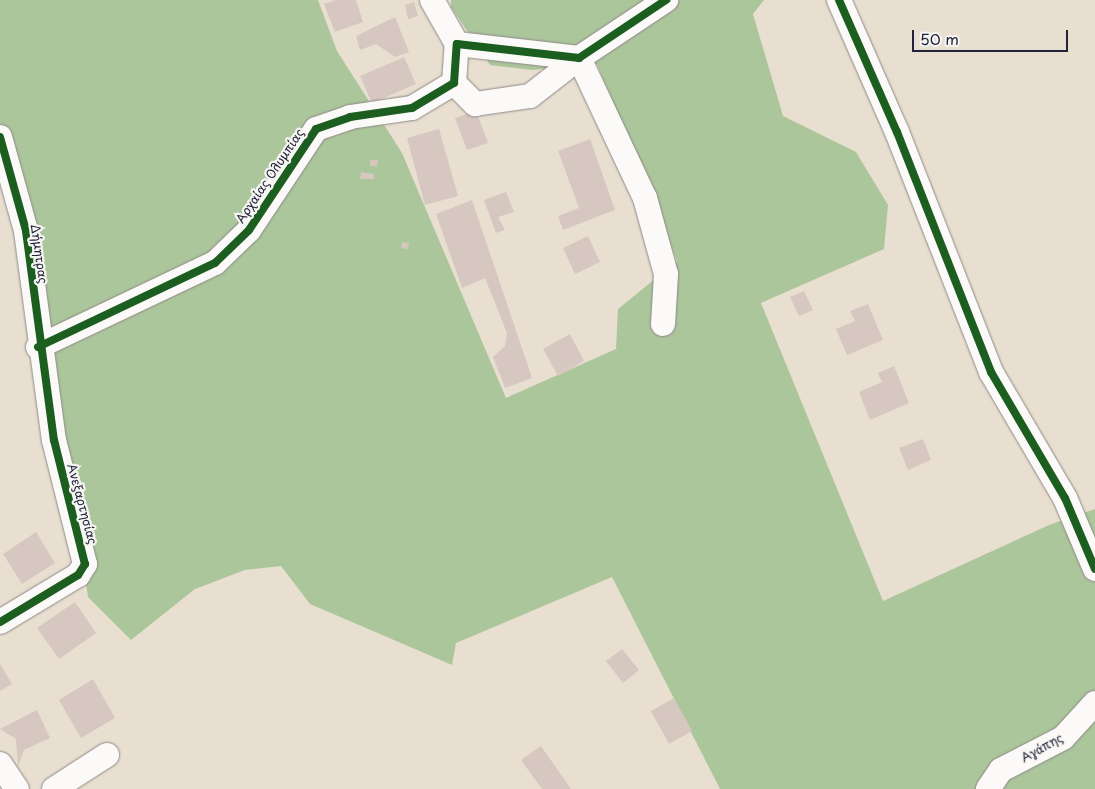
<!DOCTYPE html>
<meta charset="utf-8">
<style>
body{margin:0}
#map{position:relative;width:1095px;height:789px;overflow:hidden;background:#e9dfd1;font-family:"Playpen Sans",sans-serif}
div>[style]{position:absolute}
.forest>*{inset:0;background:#acc69c}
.building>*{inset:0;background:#d6c7c1}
.roads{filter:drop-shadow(0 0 1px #8f8a87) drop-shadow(0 0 1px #8f8a87)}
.street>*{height:24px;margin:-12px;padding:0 12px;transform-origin:12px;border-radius:12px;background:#fcfaf8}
.cycleway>*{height:8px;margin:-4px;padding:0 4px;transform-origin:4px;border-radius:4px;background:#1b5e20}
span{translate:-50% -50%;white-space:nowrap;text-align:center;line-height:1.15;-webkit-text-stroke:4.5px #f6f6f2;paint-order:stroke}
.street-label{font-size:12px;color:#22223b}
.scale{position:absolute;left:912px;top:30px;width:156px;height:22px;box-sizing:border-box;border:2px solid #22223b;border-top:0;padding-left:6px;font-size:15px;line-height:18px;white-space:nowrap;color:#22223b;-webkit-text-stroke:4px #f6f6f2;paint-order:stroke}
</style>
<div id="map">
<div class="forest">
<div style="clip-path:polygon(0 0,318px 0,337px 51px,402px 153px,506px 398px,616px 349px,618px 309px,677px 261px,597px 64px,532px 70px,490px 65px,451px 7px,451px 0,764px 0,753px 14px,783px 116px,856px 152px,888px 205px,884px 249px,761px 303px,883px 601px,1049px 525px,1095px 509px,1095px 789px,720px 789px,612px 577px,456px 643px,452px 665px,310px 604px,281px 566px,245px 570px,195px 589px,131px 640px,88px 597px,64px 433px,0 175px)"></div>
</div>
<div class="building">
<div style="clip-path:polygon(336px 0,356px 0,363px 22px,335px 32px,324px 4px)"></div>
<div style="clip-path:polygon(414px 2px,418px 16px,408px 19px,405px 5px)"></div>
<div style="clip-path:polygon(395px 17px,409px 52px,395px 57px,376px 44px,360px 50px,356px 36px)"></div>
<div style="clip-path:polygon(404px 57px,416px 84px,372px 103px,360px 76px)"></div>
<div style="clip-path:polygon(476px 111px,488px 143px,467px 150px,455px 118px)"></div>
<div style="clip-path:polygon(439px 129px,458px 196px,425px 205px,407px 138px)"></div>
<div style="clip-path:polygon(590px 139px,615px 210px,563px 230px,558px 216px,579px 208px,558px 151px)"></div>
<div style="clip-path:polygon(370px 160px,378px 160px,377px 166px,370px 166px)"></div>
<div style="clip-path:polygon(361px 172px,374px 174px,374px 179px,360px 179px)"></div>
<div style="clip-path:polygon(506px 192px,514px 212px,498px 217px,505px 230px,496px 233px,484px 200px)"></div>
<div style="clip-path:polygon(472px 200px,532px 378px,505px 388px,493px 357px,505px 346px,507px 333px,485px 278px,462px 288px,436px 214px)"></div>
<div style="clip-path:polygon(588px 236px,600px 262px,575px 274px,563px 248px)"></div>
<div style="clip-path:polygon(402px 242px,409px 243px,408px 249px,401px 248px)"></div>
<div style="clip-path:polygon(804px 291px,813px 310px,799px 316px,790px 297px)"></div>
<div style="clip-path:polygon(868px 304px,883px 340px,847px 355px,836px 329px,855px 321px,850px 311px)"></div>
<div style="clip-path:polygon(570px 334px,584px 361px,558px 376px,543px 349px)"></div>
<div style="clip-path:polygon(894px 366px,909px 403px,870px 420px,859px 392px,882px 382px,878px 373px)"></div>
<div style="clip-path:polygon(923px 439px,931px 460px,908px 470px,899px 448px)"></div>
<div style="clip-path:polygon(36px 532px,55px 563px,22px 584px,3px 554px)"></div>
<div style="clip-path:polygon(75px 602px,96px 633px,59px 659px,37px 628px)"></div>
<div style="clip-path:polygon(622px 649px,639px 670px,623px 683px,606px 661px)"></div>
<div style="clip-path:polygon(0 664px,12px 684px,0 691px)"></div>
<div style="clip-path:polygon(93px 679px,115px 718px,81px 738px,59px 700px)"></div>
<div style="clip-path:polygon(674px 698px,692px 731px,669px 744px,651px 711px)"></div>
<div style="clip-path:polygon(37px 710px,50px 738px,24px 750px,18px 767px,16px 739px,0 729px)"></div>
<div style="clip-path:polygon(541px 746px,571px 789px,542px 789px,521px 760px)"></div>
</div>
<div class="roads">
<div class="street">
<div style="left:432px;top:0;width:51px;rotate:60.4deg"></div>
<div style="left:839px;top:0;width:144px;rotate:66.3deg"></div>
<div style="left:897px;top:132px;width:258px;rotate:68.6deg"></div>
<div style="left:991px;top:372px;width:146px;rotate:59.6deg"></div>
<div style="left:1065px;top:498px;width:77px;rotate:67.1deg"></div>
<div style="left:454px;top:83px;width:30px;rotate:45deg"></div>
<div style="left:475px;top:104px;width:56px;rotate:-8.3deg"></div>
<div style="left:530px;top:96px;width:62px;rotate:-37.8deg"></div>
<div style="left:579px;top:58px;width:155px;rotate:64.8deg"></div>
<div style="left:645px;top:198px;width:79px;rotate:74.6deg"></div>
<div style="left:666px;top:274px;width:50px;rotate:93.4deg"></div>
<div style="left:0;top:137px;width:98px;rotate:74.5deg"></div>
<div style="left:26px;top:231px;width:211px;rotate:82.4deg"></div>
<div style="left:54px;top:440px;width:128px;rotate:76deg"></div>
<div style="left:85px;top:564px;width:13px;rotate:122deg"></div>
<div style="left:78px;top:575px;width:91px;rotate:148.9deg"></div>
<div style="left:38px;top:347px;width:196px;rotate:-25.4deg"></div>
<div style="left:215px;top:263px;width:47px;rotate:-44.1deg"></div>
<div style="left:249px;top:230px;width:121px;rotate:-56.4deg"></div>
<div style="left:316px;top:129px;width:36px;rotate:-19deg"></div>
<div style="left:350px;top:117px;width:63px;rotate:-8.3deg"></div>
<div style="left:412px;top:108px;width:49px;rotate:-30.8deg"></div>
<div style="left:454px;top:83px;width:39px;rotate:-86deg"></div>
<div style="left:457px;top:44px;width:123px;rotate:6.5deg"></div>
<div style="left:579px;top:58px;width:105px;rotate:-33.7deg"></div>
<div style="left:0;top:764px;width:30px;rotate:56deg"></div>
<div style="left:54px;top:789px;width:63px;rotate:-32.7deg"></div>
<div style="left:988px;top:789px;width:23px;rotate:-56deg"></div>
<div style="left:1001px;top:770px;width:70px;rotate:-27.3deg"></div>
<div style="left:1063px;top:738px;width:47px;rotate:-47.6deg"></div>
</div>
</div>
<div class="cycleway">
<div style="left:839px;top:0;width:144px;rotate:66.3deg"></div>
<div style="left:897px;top:132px;width:258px;rotate:68.6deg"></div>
<div style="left:991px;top:372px;width:146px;rotate:59.6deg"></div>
<div style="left:1065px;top:498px;width:77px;rotate:67.1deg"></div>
<div style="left:0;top:137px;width:98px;rotate:74.5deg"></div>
<div style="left:26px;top:231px;width:211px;rotate:82.4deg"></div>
<div style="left:54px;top:440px;width:128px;rotate:76deg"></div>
<div style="left:85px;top:564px;width:13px;rotate:122deg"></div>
<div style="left:78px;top:575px;width:91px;rotate:148.9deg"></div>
<div style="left:38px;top:347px;width:196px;rotate:-25.4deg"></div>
<div style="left:215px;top:263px;width:47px;rotate:-44.1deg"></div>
<div style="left:249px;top:230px;width:121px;rotate:-56.4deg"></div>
<div style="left:316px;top:129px;width:36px;rotate:-19deg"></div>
<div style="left:350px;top:117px;width:63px;rotate:-8.3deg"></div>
<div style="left:412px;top:108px;width:49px;rotate:-30.8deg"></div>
<div style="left:454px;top:83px;width:39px;rotate:-86deg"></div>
<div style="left:457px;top:44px;width:123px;rotate:6.5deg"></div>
<div style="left:579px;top:58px;width:105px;rotate:-33.7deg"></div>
</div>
<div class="street-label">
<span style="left:270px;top:176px;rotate:-56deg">Αρχαίας Ολυμπίας</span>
<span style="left:39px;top:254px;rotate:82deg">Δήμητρας</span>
<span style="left:82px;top:504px;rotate:75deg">Ανεξαρτησίας</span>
<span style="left:1042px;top:748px;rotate:-29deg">Αγάπης</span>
</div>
<div class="scale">50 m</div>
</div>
